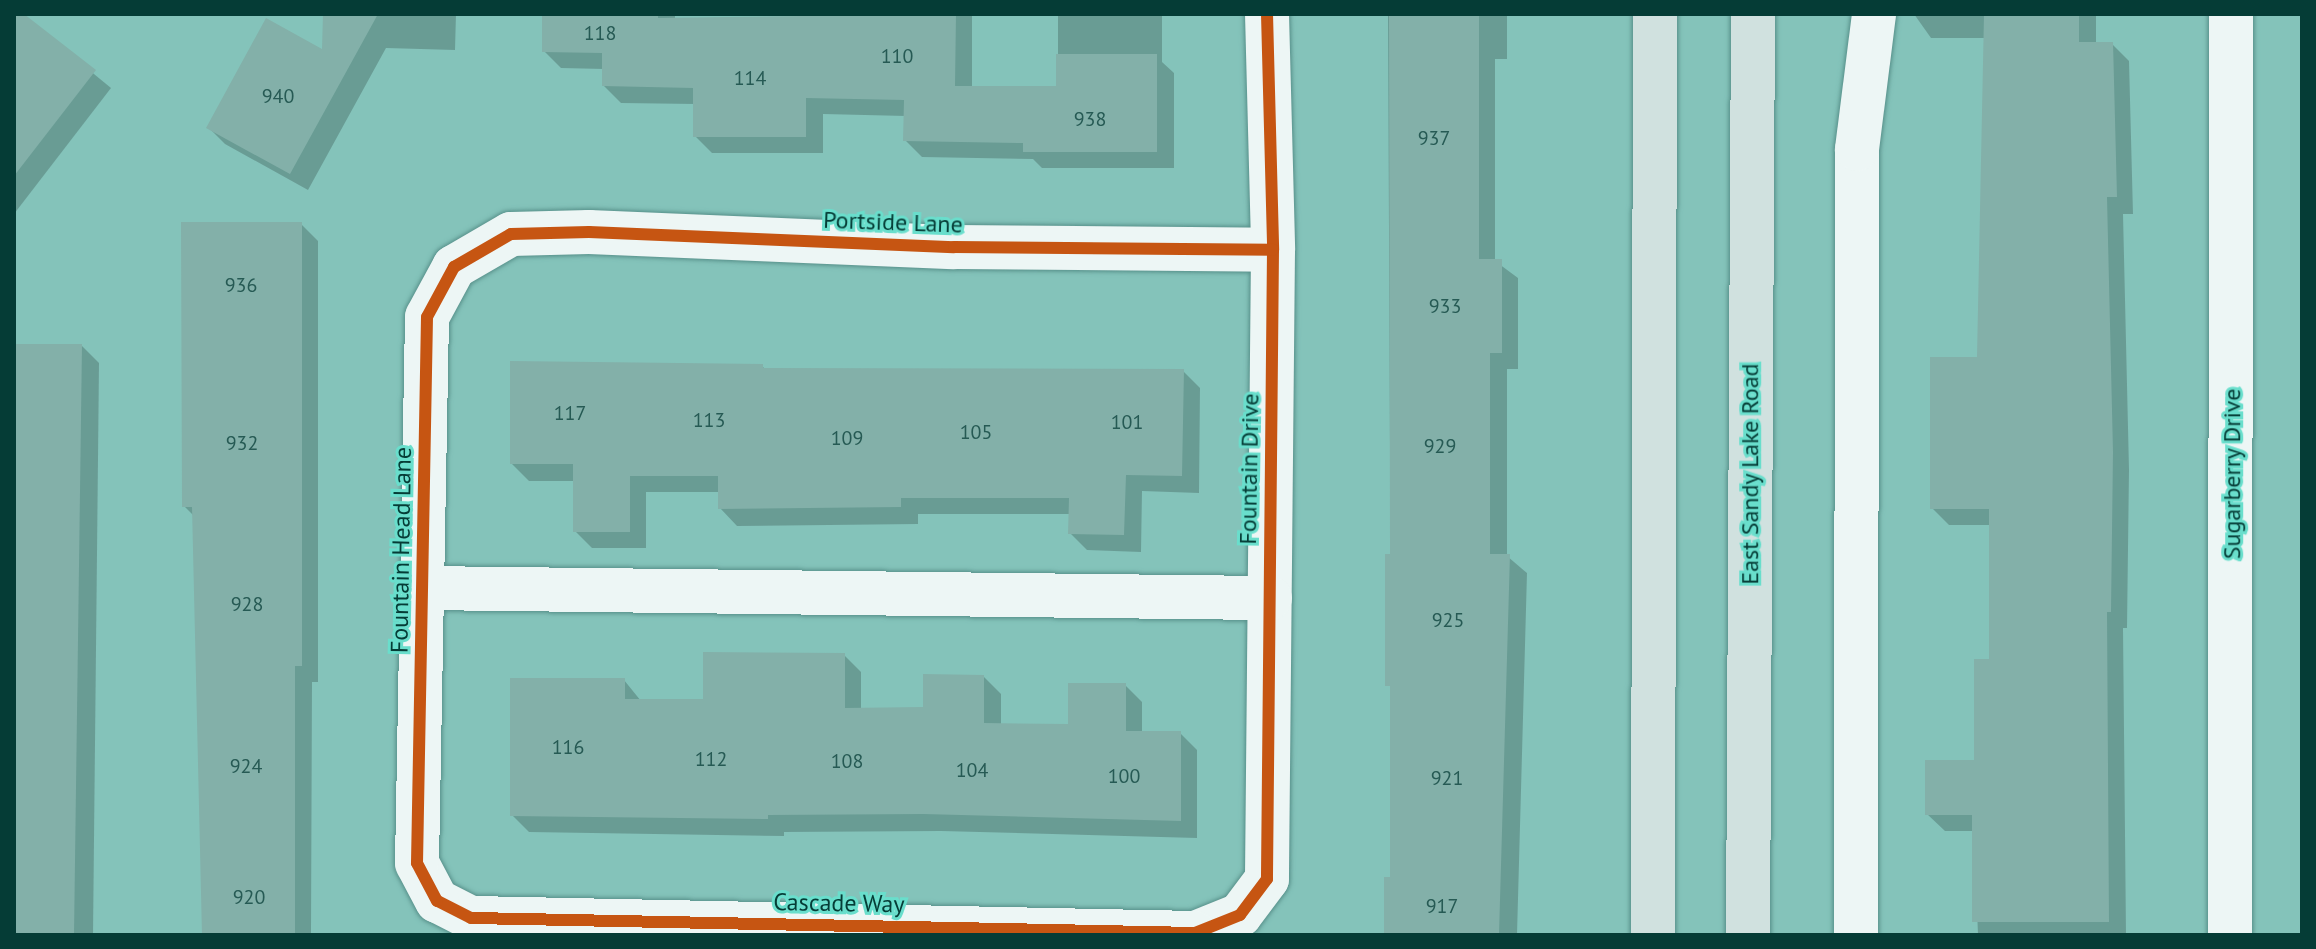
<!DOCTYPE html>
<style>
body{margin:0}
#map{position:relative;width:2316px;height:949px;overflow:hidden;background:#84c3ba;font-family:"PT Sans",sans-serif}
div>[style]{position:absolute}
.shadow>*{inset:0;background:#0003}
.building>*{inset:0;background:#83b0a9}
.roads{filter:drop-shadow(0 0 2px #57908a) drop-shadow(0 0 2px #57908a)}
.minor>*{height:44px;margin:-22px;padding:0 22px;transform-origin:22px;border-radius:22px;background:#edf6f5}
.major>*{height:44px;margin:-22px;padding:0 22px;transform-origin:22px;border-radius:22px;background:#d0e1df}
.cycleway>*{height:12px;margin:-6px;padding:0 6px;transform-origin:6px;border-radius:6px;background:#c65512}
span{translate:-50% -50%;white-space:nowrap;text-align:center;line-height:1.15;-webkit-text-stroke:6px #69decc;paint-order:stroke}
.number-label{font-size:20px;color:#265a54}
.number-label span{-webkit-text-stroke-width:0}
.street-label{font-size:24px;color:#053c36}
.frame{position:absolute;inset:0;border:16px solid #053c36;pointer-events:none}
</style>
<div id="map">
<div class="shadow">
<div style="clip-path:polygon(14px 14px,21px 14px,111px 88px,14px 214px)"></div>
<div style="clip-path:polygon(325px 14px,456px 14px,455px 50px,386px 48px,308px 190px,225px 144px,208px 127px,323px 52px)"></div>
<div style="clip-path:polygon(544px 14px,675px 14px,675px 20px,972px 14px,972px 88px,1058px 88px,1058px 14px,1162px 14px,1162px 62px,1174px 73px,1174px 168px,1042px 168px,1033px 159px,922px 157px,905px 140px,906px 116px,823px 114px,823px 153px,712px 153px,695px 136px,695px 104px,621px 103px,604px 86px,604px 69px,561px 68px,544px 51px)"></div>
<div style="clip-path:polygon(1388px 14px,1507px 14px,1507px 59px,1495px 59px,1495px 261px,1518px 278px,1518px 369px,1507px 369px,1507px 556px,1527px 573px,1517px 935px,1386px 935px,1392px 879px)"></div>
<div style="clip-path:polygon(1914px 14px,2096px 14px,2096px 44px,2112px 44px,2129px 61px,2133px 214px,2123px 214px,2129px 470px,2127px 628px,2123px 628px,2126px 935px,1978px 935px,1974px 831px,1945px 831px,1927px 814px,1976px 762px,1991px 661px,1991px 525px,1949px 525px,1932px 508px,1979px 359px,1985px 38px,1931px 38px)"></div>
<div style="clip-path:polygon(301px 224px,318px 241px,318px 682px,312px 682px,311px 935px,204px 935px,194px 516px,184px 506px)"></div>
<div style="clip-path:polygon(14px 346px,82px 346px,99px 363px,93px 935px,14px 935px)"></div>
<div style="clip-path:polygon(762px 366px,766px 370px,1183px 371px,1200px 388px,1199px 493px,1142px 491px,1141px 552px,1087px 550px,1070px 533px,1070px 514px,918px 514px,918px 524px,737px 526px,720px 508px,720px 492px,646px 492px,646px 548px,592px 548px,575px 531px,575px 481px,529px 481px,512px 464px)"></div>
<div style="clip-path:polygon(844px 655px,861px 672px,861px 710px,925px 709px,984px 677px,1001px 694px,1001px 725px,1070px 726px,1125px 685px,1142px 702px,1142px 733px,1180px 733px,1197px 750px,1197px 838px,941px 831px,784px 832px,784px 836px,529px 832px,512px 815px,624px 680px,641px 701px,705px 701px)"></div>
</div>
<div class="building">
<div style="clip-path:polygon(14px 14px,24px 14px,96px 70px,14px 176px)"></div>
<div style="clip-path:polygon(323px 14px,378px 14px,290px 174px,206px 128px,266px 18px,322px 49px)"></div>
<div style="clip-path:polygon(542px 14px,658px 14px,658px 18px,956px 14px,955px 86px,1056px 86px,1056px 54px,1157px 54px,1157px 152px,1023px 152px,1023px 143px,903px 141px,904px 100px,806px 98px,806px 137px,693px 137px,693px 88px,602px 86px,602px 53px,542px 52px)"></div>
<div style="clip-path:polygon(1389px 14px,1479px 14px,1479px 259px,1502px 259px,1502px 353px,1490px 353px,1490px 554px,1510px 554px,1499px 935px,1384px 935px,1384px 877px,1390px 877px,1390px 686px,1385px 686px,1385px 554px,1390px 554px)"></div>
<div style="clip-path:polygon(1984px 14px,2079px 14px,2079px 42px,2113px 42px,2117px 197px,2107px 197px,2113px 452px,2111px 612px,2107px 612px,2109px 922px,1972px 922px,1972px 815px,1925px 815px,1925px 760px,1974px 760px,1974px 659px,1989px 659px,1989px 509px,1930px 509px,1930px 357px,1977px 357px)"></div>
<div style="clip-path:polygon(181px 222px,302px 222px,302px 666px,295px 666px,295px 935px,202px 935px,192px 507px,182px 507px)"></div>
<div style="clip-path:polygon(14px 344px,82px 344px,74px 935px,14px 935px)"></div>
<div style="clip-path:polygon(510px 361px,763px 364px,763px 368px,1184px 369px,1182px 476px,1126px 475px,1124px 535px,1068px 534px,1069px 498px,901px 498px,901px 507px,718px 509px,718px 476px,630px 476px,630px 532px,573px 532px,573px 464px,510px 464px)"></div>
<div style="clip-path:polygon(703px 652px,845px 653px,845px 708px,923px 707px,923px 674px,984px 675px,984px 723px,1068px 724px,1068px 683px,1126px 683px,1126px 731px,1181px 731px,1181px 821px,923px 814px,768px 815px,768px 819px,510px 816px,510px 678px,625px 678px,625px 699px,703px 699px)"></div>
</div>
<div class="roads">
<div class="minor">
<div style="left:1267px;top:14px;width:236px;rotate:88.5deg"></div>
<div style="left:1273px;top:250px;width:629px;rotate:90.55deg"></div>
<div style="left:1267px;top:879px;width:45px;rotate:126.9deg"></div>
<div style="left:1240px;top:915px;width:48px;rotate:158.2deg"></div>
<div style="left:1195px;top:933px;width:724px;rotate:-178.81deg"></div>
<div style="left:471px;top:918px;width:38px;rotate:-153deg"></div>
<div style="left:437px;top:901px;width:43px;rotate:-117.8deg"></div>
<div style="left:417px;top:863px;width:546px;rotate:-88.95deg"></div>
<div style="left:427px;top:317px;width:57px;rotate:-61.6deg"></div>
<div style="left:454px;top:267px;width:66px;rotate:-30.1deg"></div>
<div style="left:511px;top:234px;width:78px;rotate:-1.5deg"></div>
<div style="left:589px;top:232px;width:365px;rotate:2.4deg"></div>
<div style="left:954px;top:247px;width:319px;rotate:0.5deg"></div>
<div style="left:422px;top:588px;width:848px;rotate:0.68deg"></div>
<div style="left:1856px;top:935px;width:786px;rotate:-89.93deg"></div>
<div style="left:1857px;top:149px;width:136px;rotate:-82.8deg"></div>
<div style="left:2230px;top:935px;width:921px;rotate:-89.94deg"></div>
</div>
<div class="major">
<div style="left:1653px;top:935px;width:921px;rotate:-89.88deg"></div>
<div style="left:1748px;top:935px;width:921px;rotate:-89.69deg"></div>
</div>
</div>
<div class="cycleway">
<div style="left:1267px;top:14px;width:236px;rotate:88.5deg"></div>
<div style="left:1273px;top:250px;width:629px;rotate:90.55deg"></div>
<div style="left:1267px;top:879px;width:45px;rotate:126.9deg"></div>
<div style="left:1240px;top:915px;width:48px;rotate:158.2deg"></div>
<div style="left:1195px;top:933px;width:724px;rotate:-178.81deg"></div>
<div style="left:471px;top:918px;width:38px;rotate:-153deg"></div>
<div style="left:437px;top:901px;width:43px;rotate:-117.8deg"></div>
<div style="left:417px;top:863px;width:546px;rotate:-88.95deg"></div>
<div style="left:427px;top:317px;width:57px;rotate:-61.6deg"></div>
<div style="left:454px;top:267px;width:66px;rotate:-30.1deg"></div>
<div style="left:511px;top:234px;width:78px;rotate:-1.5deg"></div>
<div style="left:589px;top:232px;width:365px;rotate:2.4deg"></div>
<div style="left:954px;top:247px;width:319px;rotate:0.5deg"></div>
</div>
<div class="number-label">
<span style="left:600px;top:33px">118</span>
<span style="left:897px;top:56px">110</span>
<span style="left:750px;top:78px">114</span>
<span style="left:278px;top:96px">940</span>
<span style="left:1090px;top:119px">938</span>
<span style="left:1434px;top:138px">937</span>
<span style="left:241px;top:285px">936</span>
<span style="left:1445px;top:306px">933</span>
<span style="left:570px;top:413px">117</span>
<span style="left:709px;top:420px">113</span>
<span style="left:1127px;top:422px">101</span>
<span style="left:976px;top:432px">105</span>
<span style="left:847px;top:438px">109</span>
<span style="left:242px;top:443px">932</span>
<span style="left:1440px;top:446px">929</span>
<span style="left:247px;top:604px">928</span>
<span style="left:1448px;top:620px">925</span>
<span style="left:568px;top:747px">116</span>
<span style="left:711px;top:759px">112</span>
<span style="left:847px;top:761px">108</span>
<span style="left:246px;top:766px">924</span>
<span style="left:972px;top:770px">104</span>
<span style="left:1124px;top:776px">100</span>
<span style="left:1447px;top:778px">921</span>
<span style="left:249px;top:897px">920</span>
<span style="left:1442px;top:906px">917</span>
</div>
<div class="street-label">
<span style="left:893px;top:222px;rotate:2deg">Portside Lane</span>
<span style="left:1249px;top:469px;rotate:-89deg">Fountain Drive</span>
<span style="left:1750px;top:474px;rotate:-90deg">East Sandy Lake Road</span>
<span style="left:2232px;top:474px;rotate:-90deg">Sugarberry Drive</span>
<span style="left:401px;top:550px;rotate:-89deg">Fountain Head Lane</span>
<span style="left:839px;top:903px;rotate:1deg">Cascade Way</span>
</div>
<div class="frame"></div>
</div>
